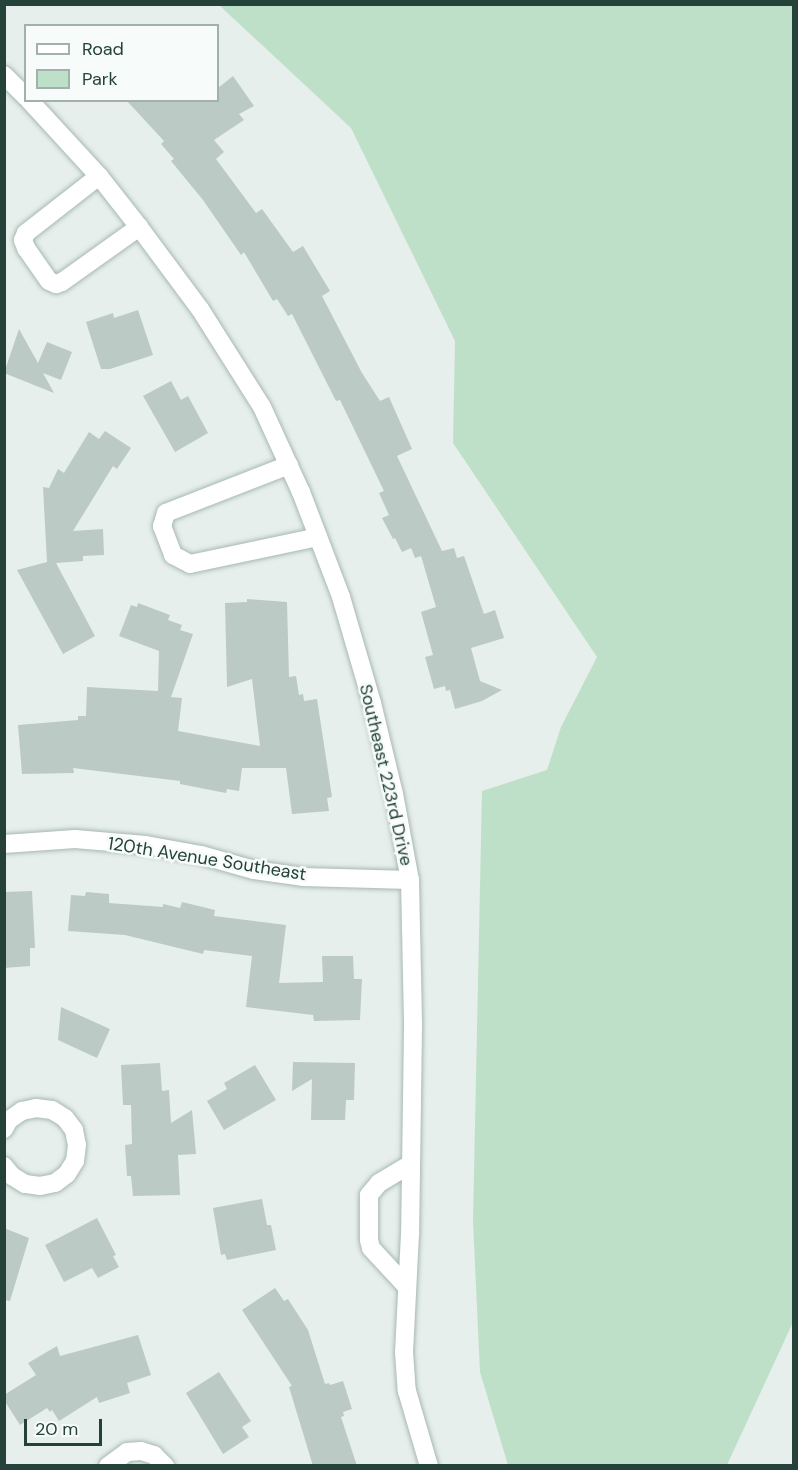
<!DOCTYPE html>
<style>
body{margin:0}
#map{position:relative;width:798px;height:1470px;overflow:hidden;background:#e6efeb;font-family:"DM Sans",sans-serif}
div>[style]{position:absolute}
.green>*{inset:0;background:#bfe0c8}
.building>*{inset:0;background:#bbcac4}
.roads{filter:drop-shadow(0 0 2px #a8b8b2) drop-shadow(0 0 2px #a8b8b2)}
.minor>*{height:18px;margin:-9px;padding:0 9px;transform-origin:9px;border-radius:9px;background:#fff}
span{translate:-50% -50%;white-space:nowrap;text-align:center;line-height:1.15;-webkit-text-stroke:5px #f7fbf9;paint-order:stroke}
.street-label{font-size:18px;color:#24423a}
.frame{position:absolute;inset:0;border:6px solid #24423a;pointer-events:none}
.legend{position:absolute;left:24px;top:24px;width:195px;height:78px;box-sizing:border-box;background:#f7fbf9;border:2px solid #a3b1ad;margin:0;padding:8px 10px;list-style:none;font-size:18px;color:#24423a}
.legend li{display:flex;align-items:center;gap:12px;height:30px}
.legend b{width:30px;border:2px solid #a3b1ad}
.scale{position:absolute;left:24px;top:1419px;width:78px;height:27px;box-sizing:border-box;border:3px solid #24423a;border-top:0;padding-left:8px;font-size:18px;line-height:21px;white-space:nowrap;color:#24423a;-webkit-text-stroke:4px #f7fbf9;paint-order:stroke}
</style>
<div id="map">
<div class="green">
<div style="clip-path:polygon(219px 5px,793px 5px,794px 1320px,727px 1465px,508px 1465px,480px 1372px,473px 1221px,482px 791px,547px 770px,561px 727px,597px 657px,453px 443px,455px 341px,351px 128px)"></div>
</div>
<div class="building">
<div style="clip-path:polygon(233px 76px,254px 106px,239px 114px,244px 120px,214px 140px,224px 152px,216px 159px,256px 213px,262px 209px,293px 252px,303px 246px,330px 291px,322px 296px,362px 373px,380px 401px,389px 397px,412px 449px,397px 456px,442px 551px,454px 548px,457px 558px,464px 556px,484px 614px,495px 610px,504px 638px,471px 648px,480px 681px,502px 690px,482px 701px,455px 709px,450px 690px,446px 691px,445px 686px,434px 689px,425px 657px,433px 655px,421px 612px,436px 607px,421px 556px,415px 558px,411px 548px,402px 552px,395px 538px,393px 539px,382px 518px,389px 515px,379px 493px,384px 491px,340px 400px,336px 401px,292px 314px,288px 316px,277px 299px,273px 301px,244px 252px,241px 255px,203px 200px,171px 161px,174px 159px,161px 144px,164px 141px,126px 100px,218px 100px,218px 88px)"></div>
<div style="clip-path:polygon(138px 310px,153px 355px,110px 369px,101px 369px,86px 322px,113px 313px,114px 318px)"></div>
<div style="clip-path:polygon(19px 329px,38px 363px,47px 342px,72px 352px,61px 380px,43px 373px,54px 393px,4px 373px)"></div>
<div style="clip-path:polygon(171px 381px,181px 400px,188px 396px,208px 433px,175px 452px,143px 396px)"></div>
<div style="clip-path:polygon(105px 431px,131px 448px,117px 469px,113px 466px,73px 531px,103px 529px,104px 555px,83px 556px,83px 561px,56px 563px,95px 636px,63px 654px,17px 570px,47px 562px,43px 487px,49px 488px,58px 469px,64px 473px,89px 432px,99px 439px)"></div>
<div style="clip-path:polygon(247px 599px,287px 602px,289px 677px,296px 676px,299px 695px,303px 694px,304px 701px,317px 699px,332px 797px,327px 798px,329px 811px,292px 814px,286px 768px,242px 768px,239px 791px,227px 789px,226px 793px,180px 784px,180px 781px,73px 768px,74px 773px,22px 774px,18px 725px,78px 720px,78px 716px,86px 716px,87px 687px,158px 691px,159px 651px,119px 636px,131px 605px,137px 607px,138px 603px,170px 615px,168px 620px,182px 625px,180px 630px,193px 634px,171px 697px,182px 698px,178px 731px,260px 746px,252px 679px,227px 687px,225px 603px,247px 602px)"></div>
<div style="clip-path:polygon(32px 891px,35px 948px,30px 948px,30px 966px,4px 968px,4px 892px)"></div>
<div style="clip-path:polygon(86px 892px,109px 894px,109px 903px,163px 907px,163px 904px,180px 908px,182px 902px,215px 910px,214px 916px,286px 925px,279px 983px,323px 982px,322px 956px,353px 956px,354px 979px,362px 979px,360px 1020px,314px 1021px,313px 1015px,246px 1007px,252px 956px,204px 950px,203px 954px,125px 935px,68px 931px,71px 895px,85px 896px)"></div>
<div style="clip-path:polygon(61px 1007px,110px 1029px,97px 1058px,58px 1040px)"></div>
<div style="clip-path:polygon(293px 1062px,355px 1063px,354px 1100px,346px 1100px,345px 1120px,311px 1120px,312px 1079px,292px 1091px)"></div>
<div style="clip-path:polygon(160px 1063px,162px 1091px,169px 1090px,171px 1123px,192px 1110px,196px 1154px,178px 1155px,180px 1195px,133px 1196px,131px 1176px,127px 1176px,125px 1145px,132px 1144px,131px 1105px,123px 1105px,121px 1065px)"></div>
<div style="clip-path:polygon(255px 1065px,276px 1100px,224px 1130px,207px 1101px,227px 1089px,224px 1083px)"></div>
<div style="clip-path:polygon(262px 1199px,267px 1225px,271px 1225px,276px 1250px,227px 1260px,225px 1254px,221px 1255px,213px 1208px)"></div>
<div style="clip-path:polygon(97px 1218px,116px 1255px,113px 1256px,119px 1267px,98px 1278px,92px 1268px,64px 1282px,45px 1245px)"></div>
<div style="clip-path:polygon(4px 1228px,29px 1238px,10px 1301px,4px 1300px)"></div>
<div style="clip-path:polygon(275px 1288px,284px 1301px,288px 1299px,308px 1330px,325px 1384px,329px 1383px,330px 1385px,343px 1381px,352px 1409px,343px 1412px,344px 1416px,341px 1417px,357px 1466px,313px 1466px,289px 1387px,292px 1386px,242px 1310px)"></div>
<div style="clip-path:polygon(138px 1335px,151px 1375px,127px 1383px,130px 1393px,99px 1403px,97px 1397px,59px 1421px,52px 1410px,50px 1412px,47px 1408px,20px 1425px,4px 1400px,4px 1395px,36px 1375px,28px 1363px,57px 1346px,60px 1356px)"></div>
<div style="clip-path:polygon(219px 1372px,251px 1421px,242px 1427px,249px 1437px,223px 1454px,186px 1393px)"></div>
</div>
<div class="roads">
<div class="minor">
<div style="left:4px;top:75px;width:31px;rotate:45deg"></div>
<div style="left:29px;top:100px;width:103px;rotate:47.4deg"></div>
<div style="left:99px;top:176px;width:65px;rotate:51.9deg"></div>
<div style="left:139px;top:227px;width:102px;rotate:53.4deg"></div>
<div style="left:200px;top:309px;width:116px;rotate:57.7deg"></div>
<div style="left:262px;top:407px;width:94px;rotate:65.4deg"></div>
<div style="left:301px;top:492px;width:112px;rotate:69.1deg"></div>
<div style="left:341px;top:597px;width:110px;rotate:73.7deg"></div>
<div style="left:372px;top:703px;width:94px;rotate:76.4deg"></div>
<div style="left:394px;top:794px;width:87px;rotate:79.5deg"></div>
<div style="left:410px;top:880px;width:147px;rotate:88.8deg"></div>
<div style="left:413px;top:1027px;width:207px;rotate:90.8deg"></div>
<div style="left:410px;top:1234px;width:118px;rotate:92.9deg"></div>
<div style="left:404px;top:1352px;width:39px;rotate:86deg"></div>
<div style="left:407px;top:1391px;width:78px;rotate:73.7deg"></div>
<div style="left:99px;top:176px;width:93px;rotate:142deg"></div>
<div style="left:26px;top:233px;width:8px;rotate:113deg"></div>
<div style="left:23px;top:240px;width:9px;rotate:69deg"></div>
<div style="left:26px;top:248px;width:40px;rotate:55.1deg"></div>
<div style="left:49px;top:281px;width:8px;rotate:23deg"></div>
<div style="left:56px;top:284px;width:6px;rotate:-18deg"></div>
<div style="left:62px;top:282px;width:95px;rotate:-35.5deg"></div>
<div style="left:289px;top:465px;width:132px;rotate:158.7deg"></div>
<div style="left:166px;top:513px;width:14px;rotate:107deg"></div>
<div style="left:162px;top:526px;width:31px;rotate:69deg"></div>
<div style="left:173px;top:555px;width:19px;rotate:28deg"></div>
<div style="left:190px;top:564px;width:131px;rotate:-11.9deg"></div>
<div style="left:4px;top:844px;width:71px;rotate:-4deg"></div>
<div style="left:75px;top:839px;width:71px;rotate:4.8deg"></div>
<div style="left:146px;top:845px;width:56px;rotate:10.3deg"></div>
<div style="left:201px;top:855px;width:55px;rotate:15.8deg"></div>
<div style="left:254px;top:870px;width:49px;rotate:8.1deg"></div>
<div style="left:303px;top:877px;width:107px;rotate:1.6deg"></div>
<div style="left:4px;top:1129px;width:10px;rotate:-61deg"></div>
<div style="left:9px;top:1120px;width:16px;rotate:-35deg"></div>
<div style="left:22px;top:1111px;width:14px;rotate:-12deg"></div>
<div style="left:36px;top:1108px;width:16px;rotate:7deg"></div>
<div style="left:52px;top:1110px;width:15px;rotate:32deg"></div>
<div style="left:65px;top:1118px;width:15px;rotate:53deg"></div>
<div style="left:74px;top:1130px;width:15px;rotate:79deg"></div>
<div style="left:77px;top:1145px;width:16px;rotate:97deg"></div>
<div style="left:75px;top:1161px;width:15px;rotate:122deg"></div>
<div style="left:67px;top:1174px;width:15px;rotate:143deg"></div>
<div style="left:55px;top:1183px;width:15px;rotate:169deg"></div>
<div style="left:40px;top:1186px;width:15px;rotate:-172deg"></div>
<div style="left:25px;top:1184px;width:15px;rotate:-148deg"></div>
<div style="left:12px;top:1176px;width:13px;rotate:-129deg"></div>
<div style="left:407px;top:1287px;width:53px;rotate:-132.7deg"></div>
<div style="left:371px;top:1248px;width:8px;rotate:-104deg"></div>
<div style="left:369px;top:1240px;width:45px;rotate:-90deg"></div>
<div style="left:369px;top:1195px;width:16px;rotate:-50deg"></div>
<div style="left:379px;top:1183px;width:37px;rotate:-31deg"></div>
<div style="left:108px;top:1466px;width:24px;rotate:-36deg"></div>
<div style="left:127px;top:1452px;width:14px;rotate:-4deg"></div>
<div style="left:141px;top:1451px;width:14px;rotate:17deg"></div>
<div style="left:154px;top:1455px;width:16px;rotate:45deg"></div>
</div>
</div>
<div class="street-label">
<span style="left:386px;top:775px;rotate:77deg">Southeast 223rd Drive</span>
<span style="left:207px;top:859px;rotate:9deg">120th Avenue Southeast</span>
</div>
<div class="frame"></div>
<ul class="legend">
<li><b style="height:8px;background:#fff"></b>Road</li>
<li><b style="height:16px;background:#bfe0c8"></b>Park</li>
</ul>
<div class="scale">20 m</div>
</div>
